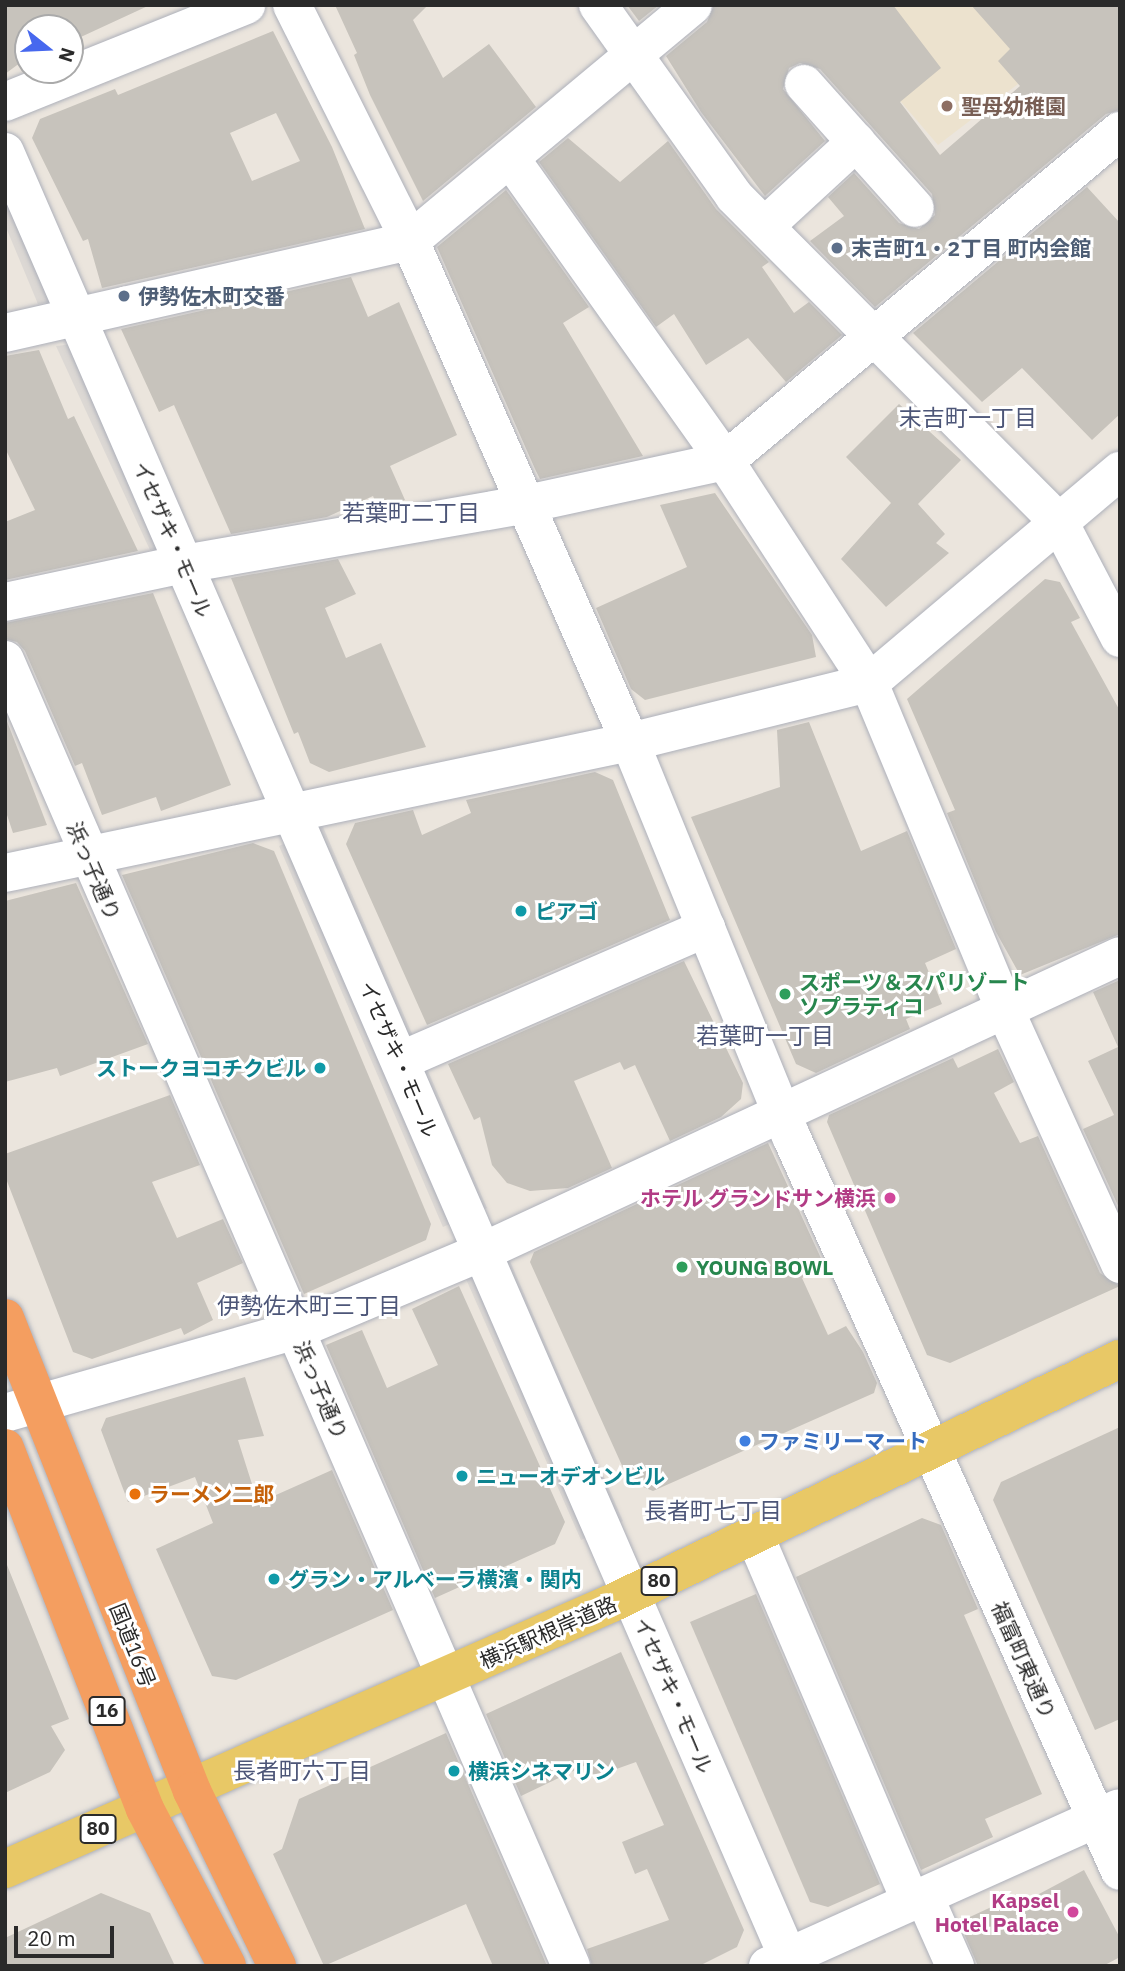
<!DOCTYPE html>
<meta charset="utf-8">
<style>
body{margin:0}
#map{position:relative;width:1125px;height:1971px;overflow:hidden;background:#ebe5dd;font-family:"IBM Plex Sans","Noto Sans JP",sans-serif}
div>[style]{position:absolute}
.education>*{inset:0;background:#ece2ce}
.plaza>*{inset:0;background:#dcd8d4}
.building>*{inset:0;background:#c7c3bc}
.roads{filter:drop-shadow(0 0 2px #adb0ba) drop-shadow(0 0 2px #adb0ba)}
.minor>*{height:38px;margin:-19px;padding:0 19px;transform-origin:19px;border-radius:19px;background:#fff}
.major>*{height:38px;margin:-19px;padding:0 19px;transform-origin:19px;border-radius:19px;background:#e8c866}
.highway>*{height:38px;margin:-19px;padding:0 19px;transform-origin:19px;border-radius:19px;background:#f49e60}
.dots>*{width:19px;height:19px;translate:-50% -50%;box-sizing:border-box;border:4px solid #fff;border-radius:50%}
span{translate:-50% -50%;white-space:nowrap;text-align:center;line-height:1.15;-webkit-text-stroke:6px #fff;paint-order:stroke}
.shield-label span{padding:2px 5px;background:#fff;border:2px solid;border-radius:5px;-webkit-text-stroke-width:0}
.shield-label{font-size:19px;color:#2a2a2a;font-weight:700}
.education-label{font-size:21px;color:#785e54;font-weight:700}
.left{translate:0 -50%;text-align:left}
.service-label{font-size:21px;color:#4e5e75;font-weight:700}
.street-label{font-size:21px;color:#2a2a2a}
.culture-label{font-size:21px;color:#0d838f;font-weight:700}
.right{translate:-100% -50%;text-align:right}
.leisure-label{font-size:21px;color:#27864d;font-weight:700}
.hotel-label{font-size:21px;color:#b23c85;font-weight:700}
.shop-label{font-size:21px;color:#366cbe;font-weight:700}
.food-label{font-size:21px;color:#c56008;font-weight:700}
.neighbourhood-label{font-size:23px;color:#4d5678}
.frame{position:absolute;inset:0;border:7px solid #2a2a2a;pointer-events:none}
.north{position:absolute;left:14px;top:14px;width:70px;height:70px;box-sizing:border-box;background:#fff;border:2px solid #aaa;border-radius:50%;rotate:108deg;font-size:19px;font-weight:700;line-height:28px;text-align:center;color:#2a2a2a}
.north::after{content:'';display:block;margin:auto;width:24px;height:32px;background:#4768ee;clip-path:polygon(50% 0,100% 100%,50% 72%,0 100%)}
.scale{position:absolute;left:14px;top:1926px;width:100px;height:32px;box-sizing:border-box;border:4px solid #2a2a2a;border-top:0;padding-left:9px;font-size:21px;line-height:24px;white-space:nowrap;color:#2a2a2a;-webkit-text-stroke:5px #fff;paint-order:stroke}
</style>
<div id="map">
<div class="education">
<div style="clip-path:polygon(818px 5px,1067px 5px,1039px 68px,938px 145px)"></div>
</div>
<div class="plaza">
<div style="clip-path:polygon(5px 139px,85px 296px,38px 304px,5px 225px)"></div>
<div style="clip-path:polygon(100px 341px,196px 543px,150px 550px,56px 346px)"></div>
<div style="clip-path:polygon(323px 827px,487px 1208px,443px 1227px,279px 846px)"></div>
<div style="clip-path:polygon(509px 1259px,623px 1521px,581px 1540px,466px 1279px)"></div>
</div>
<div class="building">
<div style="clip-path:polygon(5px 5px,150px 5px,70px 42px,70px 26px,28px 28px,28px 57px,5px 74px)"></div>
<div style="clip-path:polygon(335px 5px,428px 5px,413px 20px,443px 78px,489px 44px,536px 107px,423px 201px,370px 95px,354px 55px,357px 53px)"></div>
<div style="clip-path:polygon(627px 5px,659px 5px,639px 21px)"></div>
<div style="clip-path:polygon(714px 5px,893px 5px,941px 68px,900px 102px,940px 155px,1020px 86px,998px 61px,1010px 49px,971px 5px,1120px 5px,1120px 110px,1106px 114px,875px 307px,810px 241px,844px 216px,828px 197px,854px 173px,899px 223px,919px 229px,935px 215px,932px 194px,820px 69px,800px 63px,789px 68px,783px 89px,825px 141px,765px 196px,701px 112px,666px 56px,707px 22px)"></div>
<div style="clip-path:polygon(evenodd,273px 31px,332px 147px,365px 229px,102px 288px,88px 239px,83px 241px,32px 138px,40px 119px,115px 89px,118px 95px,273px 31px,276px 113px,300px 161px,252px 181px,230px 133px,276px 113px)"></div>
<div style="clip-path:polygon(568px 138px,620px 182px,668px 141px,716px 209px,769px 262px,762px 267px,794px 313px,809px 302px,842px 335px,786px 382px,748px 338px,706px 365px,674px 314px,656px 327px,539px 162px)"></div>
<div style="clip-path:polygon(1087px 187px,1120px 223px,1120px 414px,1092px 440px,1022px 368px,982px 402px,913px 333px)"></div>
<div style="clip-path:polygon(506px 190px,589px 307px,563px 323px,643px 456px,540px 479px,535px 469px,437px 247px)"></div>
<div style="clip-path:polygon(351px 277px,368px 317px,399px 302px,457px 435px,390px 466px,405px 500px,378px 508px,373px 496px,327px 517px,231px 534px,174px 405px,159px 412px,121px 329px)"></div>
<div style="clip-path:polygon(39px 350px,68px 419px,74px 416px,138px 551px,5px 580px,5px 522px,35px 510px,5px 448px,5px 356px)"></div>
<div style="clip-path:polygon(899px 404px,961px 460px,918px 504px,945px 534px,936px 543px,949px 553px,886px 607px,841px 559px,891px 503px,846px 457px)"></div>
<div style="clip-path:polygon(715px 493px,812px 635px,816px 657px,645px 700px,631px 689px,596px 608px,687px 567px,660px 505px)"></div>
<div style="clip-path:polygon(338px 559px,356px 594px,325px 608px,346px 658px,381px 643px,426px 747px,329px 772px,310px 763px,298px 732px,294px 734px,231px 578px)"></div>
<div style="clip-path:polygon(1045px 579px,1060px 582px,1080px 618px,1071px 622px,1120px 711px,1120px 934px,1020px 975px,996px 932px,947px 813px,955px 810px,907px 699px)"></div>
<div style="clip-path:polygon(153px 593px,231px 785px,161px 811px,156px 797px,102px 815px,82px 763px,75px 766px,25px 651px,17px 642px,5px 639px,5px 623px)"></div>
<div style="clip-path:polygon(5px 716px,47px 825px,13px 833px,5px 809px)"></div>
<div style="clip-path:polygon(809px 722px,861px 851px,907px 831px,956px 949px,925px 963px,942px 1004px,906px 1019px,910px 1029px,816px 1073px,796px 1064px,691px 817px,780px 787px,777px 730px)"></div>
<div style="clip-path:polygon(595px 772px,613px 780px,670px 920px,427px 1025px,346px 844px,355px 823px,413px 810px,422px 835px,471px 813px,466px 800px)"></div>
<div style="clip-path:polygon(253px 843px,274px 851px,431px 1224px,426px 1240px,304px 1294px,122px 875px)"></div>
<div style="clip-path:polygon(76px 883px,148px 1044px,60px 1076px,57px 1068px,5px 1082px,5px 901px)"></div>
<div style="clip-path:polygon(684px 961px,743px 1083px,741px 1099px,721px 1117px,670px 1141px,635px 1065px,624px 1070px,620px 1062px,574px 1081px,612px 1168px,568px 1188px,530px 1191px,507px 1183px,492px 1165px,480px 1117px,474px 1120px,448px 1064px)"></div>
<div style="clip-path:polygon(1120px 980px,1120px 1210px,1083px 1129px,1114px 1115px,1088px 1061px,1118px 1047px,1093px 992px)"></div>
<div style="clip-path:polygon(998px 1049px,1014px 1082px,994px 1093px,1020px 1143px,1038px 1136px,1100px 1273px,1120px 1286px,950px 1363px,927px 1355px,827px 1122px,829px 1115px,953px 1058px,958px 1068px)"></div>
<div style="clip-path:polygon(170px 1095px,200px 1165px,152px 1182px,177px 1238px,223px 1219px,243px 1263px,197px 1283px,213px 1320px,184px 1335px,181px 1328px,92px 1359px,73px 1352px,5px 1176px,5px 1154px)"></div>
<div style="clip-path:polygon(768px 1143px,825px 1267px,802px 1278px,828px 1335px,846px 1326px,863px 1352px,877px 1383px,874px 1393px,653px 1491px,629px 1481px,530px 1262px,534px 1252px)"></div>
<div style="clip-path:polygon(459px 1286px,565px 1522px,555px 1544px,435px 1598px,326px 1345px,362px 1330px,387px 1388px,438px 1365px,412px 1309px)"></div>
<div style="clip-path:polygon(245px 1377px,264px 1436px,238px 1440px,258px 1503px,332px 1470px,393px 1610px,236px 1680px,212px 1676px,156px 1549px,213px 1523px,195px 1477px,128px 1502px,101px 1430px,106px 1418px)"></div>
<div style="clip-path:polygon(1120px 1427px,1120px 1719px,1095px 1730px,993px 1500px,1001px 1482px)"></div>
<div style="clip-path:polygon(922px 1518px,941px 1525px,978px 1609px,964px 1615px,1042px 1794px,985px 1819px,993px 1837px,921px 1870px,796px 1577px)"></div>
<div style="clip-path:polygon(5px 1560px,69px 1719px,51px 1726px,65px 1750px,50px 1772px,5px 1793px)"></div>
<div style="clip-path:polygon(756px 1594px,880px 1884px,828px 1907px,810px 1902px,690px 1622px)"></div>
<div style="clip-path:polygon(621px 1652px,744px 1930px,737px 1947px,699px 1966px,592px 1966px,587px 1949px,669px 1920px,647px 1869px,635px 1874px,622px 1842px,664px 1825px,636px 1762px,594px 1777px,588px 1764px,521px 1796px,486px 1714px)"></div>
<div style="clip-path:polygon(446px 1733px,547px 1966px,493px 1966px,466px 1904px,324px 1966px,273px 1854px,282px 1849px,299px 1799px)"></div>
<div style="clip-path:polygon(1084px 1870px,1120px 1938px,1120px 1957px,1103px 1966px,978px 1966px,959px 1922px,1000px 1903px,1002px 1908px,1022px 1898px,1024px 1902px)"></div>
<div style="clip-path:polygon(101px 1893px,150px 1913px,175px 1966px,5px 1966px,5px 1938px)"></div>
</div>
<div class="roads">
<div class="minor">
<div style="left:292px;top:5px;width:264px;rotate:63.4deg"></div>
<div style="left:410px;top:241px;width:547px;rotate:66.29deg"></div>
<div style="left:630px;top:742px;width:426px;rotate:67.8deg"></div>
<div style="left:791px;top:1136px;width:805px;rotate:65.89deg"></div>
<div style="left:598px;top:5px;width:234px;rotate:54.5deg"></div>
<div style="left:734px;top:196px;width:460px;rotate:45.1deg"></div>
<div style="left:1059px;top:522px;width:131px;rotate:62.3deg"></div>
<div style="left:804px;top:84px;width:166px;rotate:48.2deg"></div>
<div style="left:5px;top:102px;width:260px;rotate:-21.9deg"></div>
<div style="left:5px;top:152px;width:1977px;rotate:66.55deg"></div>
<div style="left:510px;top:158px;width:372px;rotate:54.6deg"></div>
<div style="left:725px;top:461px;width:265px;rotate:57deg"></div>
<div style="left:869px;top:683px;width:352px;rotate:67.4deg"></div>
<div style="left:1004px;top:1008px;width:281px;rotate:65.6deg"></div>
<div style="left:765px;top:226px;width:124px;rotate:-42.7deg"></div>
<div style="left:5px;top:333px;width:415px;rotate:-12.8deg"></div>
<div style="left:410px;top:241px;width:368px;rotate:-39.8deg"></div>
<div style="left:5px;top:602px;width:183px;rotate:-12deg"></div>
<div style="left:184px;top:564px;width:343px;rotate:-9.9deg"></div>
<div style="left:522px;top:505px;width:208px;rotate:-12.2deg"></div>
<div style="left:725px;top:461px;width:515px;rotate:-39.88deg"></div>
<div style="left:5px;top:660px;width:1423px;rotate:66.57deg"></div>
<div style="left:5px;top:873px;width:639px;rotate:-11.84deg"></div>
<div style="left:630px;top:742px;width:246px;rotate:-13.9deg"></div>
<div style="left:869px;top:683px;width:329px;rotate:-40.2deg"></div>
<div style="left:400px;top:1061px;width:334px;rotate:-23.5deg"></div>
<div style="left:5px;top:1413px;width:303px;rotate:-15.9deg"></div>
<div style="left:296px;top:1330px;width:202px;rotate:-22.8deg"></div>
<div style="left:482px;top:1252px;width:703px;rotate:-24.89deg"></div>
<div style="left:754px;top:1534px;width:400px;rotate:66.9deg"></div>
<div style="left:924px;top:1896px;width:77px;rotate:66.1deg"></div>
<div style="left:768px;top:1966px;width:384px;rotate:-24.2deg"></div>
</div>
<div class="major">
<div style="left:5px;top:1869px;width:663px;rotate:-23.66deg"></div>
<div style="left:612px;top:1603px;width:564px;rotate:-25.66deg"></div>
</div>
<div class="highway">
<div style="left:5px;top:1318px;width:509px;rotate:68.43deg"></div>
<div style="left:192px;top:1791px;width:195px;rotate:64.1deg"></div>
<div style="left:5px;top:1448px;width:387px;rotate:68.8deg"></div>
<div style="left:145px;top:1809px;width:177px;rotate:62.4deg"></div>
</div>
</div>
<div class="dots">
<div style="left:947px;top:106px;background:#8d6e63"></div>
<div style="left:837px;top:248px;background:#5c6f8a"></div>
<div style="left:124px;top:296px;background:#5c6f8a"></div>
<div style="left:521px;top:911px;background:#0f9aa8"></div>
<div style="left:785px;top:994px;background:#2e9e5b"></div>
<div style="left:320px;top:1068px;background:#0f9aa8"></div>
<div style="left:890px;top:1198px;background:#d1479c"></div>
<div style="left:682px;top:1267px;background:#2e9e5b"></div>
<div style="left:745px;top:1441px;background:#3f7fe0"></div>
<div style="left:462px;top:1476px;background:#0f9aa8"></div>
<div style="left:135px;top:1494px;background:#e8710a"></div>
<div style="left:274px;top:1579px;background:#0f9aa8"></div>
<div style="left:454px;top:1771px;background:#0f9aa8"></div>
<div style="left:1073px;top:1912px;background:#d1479c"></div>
</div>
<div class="shield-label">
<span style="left:659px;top:1581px">80</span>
<span style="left:107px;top:1711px">16</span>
<span style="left:98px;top:1829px">80</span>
</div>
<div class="education-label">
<span class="left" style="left:961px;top:106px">聖母幼稚園</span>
</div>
<div class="service-label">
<span class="left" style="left:851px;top:248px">末吉町1・2丁目 町内会館</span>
<span class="left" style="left:138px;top:296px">伊勢佐木町交番</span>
</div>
<div class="street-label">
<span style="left:173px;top:539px;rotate:67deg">イセザキ・モール</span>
<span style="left:94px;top:871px;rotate:67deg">浜っ子通り</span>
<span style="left:399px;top:1059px;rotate:67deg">イセザキ・モール</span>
<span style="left:321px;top:1390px;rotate:67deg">浜っ子通り</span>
<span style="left:548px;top:1632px;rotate:-24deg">横浜駅根岸道路</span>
<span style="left:133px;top:1645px;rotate:68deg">国道16号</span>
<span style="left:1024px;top:1660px;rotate:66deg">福富町東通り</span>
<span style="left:674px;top:1695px;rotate:67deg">イセザキ・モール</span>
</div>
<div class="culture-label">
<span class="left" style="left:535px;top:911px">ピアゴ</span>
<span class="right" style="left:306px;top:1068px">ストークヨコチクビル</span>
<span class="left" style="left:476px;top:1476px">ニューオデオンビル</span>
<span class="left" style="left:288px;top:1579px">グラン・アルベーラ横濱・関内</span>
<span class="left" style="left:468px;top:1771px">横浜シネマリン</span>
</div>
<div class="leisure-label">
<span class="left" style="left:799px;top:994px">スポーツ＆スパリゾート<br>ソプラティコ</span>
<span class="left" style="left:696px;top:1267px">YOUNG BOWL</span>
</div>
<div class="hotel-label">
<span class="right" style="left:876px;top:1198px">ホテル グランドサン横浜</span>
<span class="right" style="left:1059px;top:1912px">Kapsel<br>Hotel Palace</span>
</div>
<div class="shop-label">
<span class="left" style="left:759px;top:1441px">ファミリーマート</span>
</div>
<div class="food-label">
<span class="left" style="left:149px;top:1494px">ラーメン二郎</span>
</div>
<div class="neighbourhood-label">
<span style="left:968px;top:417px">末吉町一丁目</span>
<span style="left:411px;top:512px">若葉町二丁目</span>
<span style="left:765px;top:1035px">若葉町一丁目</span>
<span style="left:309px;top:1305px">伊勢佐木町三丁目</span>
<span style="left:713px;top:1510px">長者町七丁目</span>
<span style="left:302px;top:1770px">長者町六丁目</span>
</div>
<div class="frame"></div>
<div class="north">N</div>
<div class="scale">20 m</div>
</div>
